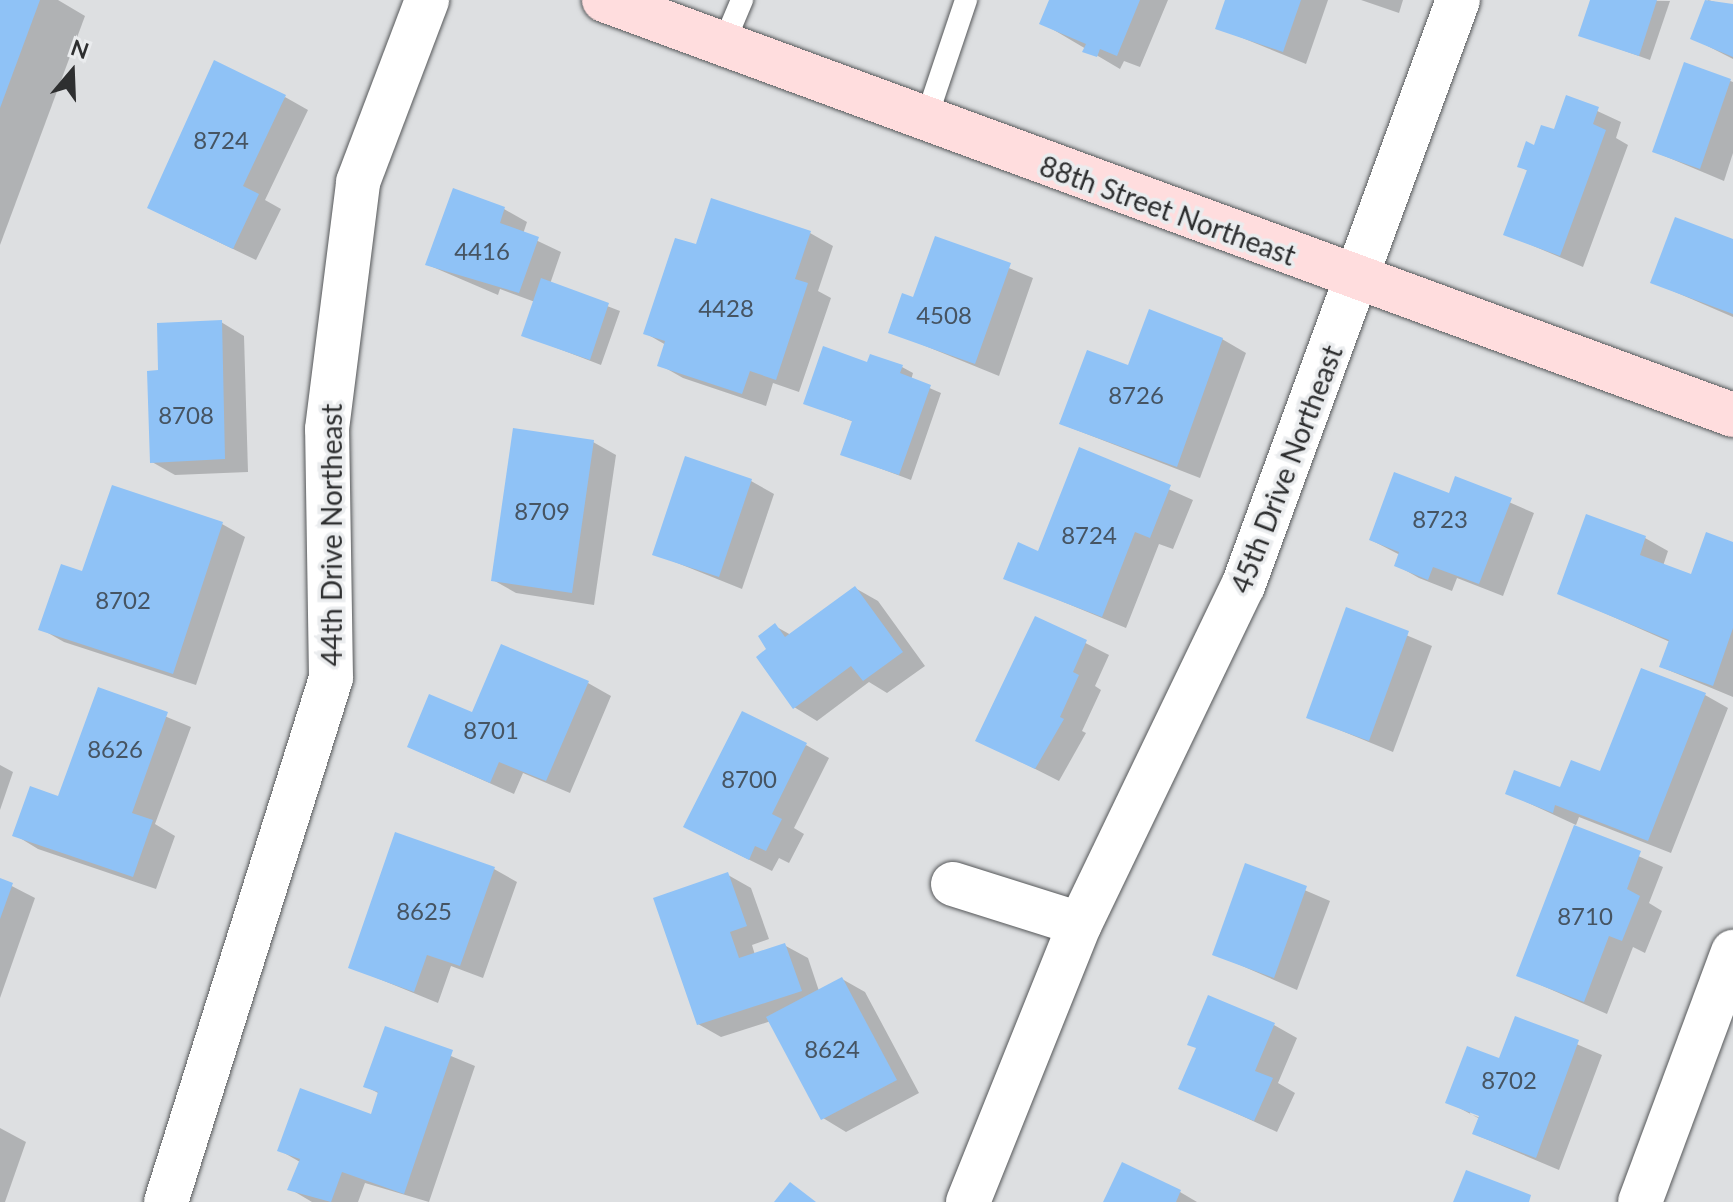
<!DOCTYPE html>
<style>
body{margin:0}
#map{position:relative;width:1733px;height:1202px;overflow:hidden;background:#dddfe1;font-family:Lato,sans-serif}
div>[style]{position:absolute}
.shadow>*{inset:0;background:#0003}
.building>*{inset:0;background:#8fc2f6}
.roads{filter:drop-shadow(0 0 2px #56585a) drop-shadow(0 0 2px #56585a)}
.lane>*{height:22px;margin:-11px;padding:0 11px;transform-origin:11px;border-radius:11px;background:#fff}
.street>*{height:44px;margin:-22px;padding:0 22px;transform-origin:22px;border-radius:22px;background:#fff}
.secondary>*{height:44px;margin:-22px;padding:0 22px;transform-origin:22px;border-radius:22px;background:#ffddde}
span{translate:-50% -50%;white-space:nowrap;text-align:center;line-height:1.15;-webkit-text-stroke:7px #eaecee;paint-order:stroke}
.number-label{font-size:24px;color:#465462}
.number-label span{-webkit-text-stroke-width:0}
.street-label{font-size:28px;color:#2e2f30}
.north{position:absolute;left:32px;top:32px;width:80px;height:80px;-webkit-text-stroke:6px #eaecee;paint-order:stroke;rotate:19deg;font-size:22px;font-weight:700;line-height:32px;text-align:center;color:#2e2f30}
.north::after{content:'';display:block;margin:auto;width:28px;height:36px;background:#2e2f30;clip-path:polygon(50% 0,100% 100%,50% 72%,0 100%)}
</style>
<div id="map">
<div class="shadow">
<div style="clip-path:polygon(0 0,58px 0,85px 16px,0 245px)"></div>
<div style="clip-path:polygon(1051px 0,1168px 0,1140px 67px,1124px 61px,1120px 69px,1042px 23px)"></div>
<div style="clip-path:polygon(1227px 0,1328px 0,1306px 64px,1218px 28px)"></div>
<div style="clip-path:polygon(1361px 0,1403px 0,1399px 13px)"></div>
<div style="clip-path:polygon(1592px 0,1670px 1px,1650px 60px,1580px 35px)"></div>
<div style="clip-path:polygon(1708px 0,1733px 7px,1733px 59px,1692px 38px)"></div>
<div style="clip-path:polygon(1685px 65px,1733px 82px,1733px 153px,1724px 181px,1655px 152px)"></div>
<div style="clip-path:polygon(285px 97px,308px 110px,265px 200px,281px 209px,256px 260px,173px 220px)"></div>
<div style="clip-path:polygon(1567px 97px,1621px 122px,1616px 138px,1628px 145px,1583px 267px,1505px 234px,1528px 171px,1519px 166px,1555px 132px)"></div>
<div style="clip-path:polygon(504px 209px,527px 222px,523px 234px,561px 252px,550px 284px,620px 311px,601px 365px,523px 335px,535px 302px,500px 289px,498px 295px,428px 265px)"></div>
<div style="clip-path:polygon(810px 233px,833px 246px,818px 291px,831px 298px,799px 392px,773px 383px,766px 406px,683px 378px,660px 365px,666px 345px,645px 333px,697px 247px)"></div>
<div style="clip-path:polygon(936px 238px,1033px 278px,999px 376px,891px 332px,914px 299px)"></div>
<div style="clip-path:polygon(1733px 241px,1733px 317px,1652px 282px)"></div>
<div style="clip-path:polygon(221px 322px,244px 336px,248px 472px,175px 475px,152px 462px,160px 372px)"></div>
<div style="clip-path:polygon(1222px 339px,1246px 353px,1200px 478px,1061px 424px,1129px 367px)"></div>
<div style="clip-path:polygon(869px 365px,902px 367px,913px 373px,911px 380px,941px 393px,911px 480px,842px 454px,854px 422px,805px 403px)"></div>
<div style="clip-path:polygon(593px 442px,616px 455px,594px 605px,516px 593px,493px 580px)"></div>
<div style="clip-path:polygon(1080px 450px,1193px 500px,1173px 549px,1159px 544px,1126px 628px,1006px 578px,1039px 554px)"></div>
<div style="clip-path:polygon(1456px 479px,1534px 513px,1503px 596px,1457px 578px,1452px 591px,1419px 578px,1396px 565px,1400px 555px,1371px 540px,1450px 496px)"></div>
<div style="clip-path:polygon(751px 481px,774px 494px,742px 589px,655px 554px)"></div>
<div style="clip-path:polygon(1587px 516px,1645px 538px,1668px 551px,1663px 566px,1692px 576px,1733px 544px,1733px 697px,1661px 667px,1670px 642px,1559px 593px)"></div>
<div style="clip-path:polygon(222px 524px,245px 537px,196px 685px,64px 642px,41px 629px,84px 573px)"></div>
<div style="clip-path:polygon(855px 588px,878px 601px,925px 666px,887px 693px,869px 682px,817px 721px,794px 707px,769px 649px,775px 626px,791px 635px)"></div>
<div style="clip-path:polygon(1347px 610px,1432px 646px,1393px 752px,1308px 717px)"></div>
<div style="clip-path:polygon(1036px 618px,1109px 655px,1095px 686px,1101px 690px,1082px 731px,1086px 733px,1059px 781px,978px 740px)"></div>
<div style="clip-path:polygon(588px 683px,611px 696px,570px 793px,523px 773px,514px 794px,409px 747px,473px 715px)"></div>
<div style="clip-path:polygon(99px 689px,191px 727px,155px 824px,175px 836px,156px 889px,38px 849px,15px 835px,60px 799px)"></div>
<div style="clip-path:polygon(1705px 695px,1728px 708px,1671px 853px,1579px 817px,1576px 825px,1507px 793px,1562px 790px,1602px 774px)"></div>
<div style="clip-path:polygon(806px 745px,829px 758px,794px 828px,804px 834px,789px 863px,779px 858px,772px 871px,709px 840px)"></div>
<div style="clip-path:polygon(0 765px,13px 772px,0 810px)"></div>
<div style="clip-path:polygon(1575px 828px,1663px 867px,1649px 903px,1662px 911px,1645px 953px,1633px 947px,1607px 1014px,1518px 975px)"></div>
<div style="clip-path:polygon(1246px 865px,1330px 901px,1297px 990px,1215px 954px)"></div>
<div style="clip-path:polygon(494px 869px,517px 882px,483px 978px,451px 966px,438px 1003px,350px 967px)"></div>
<div style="clip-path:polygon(728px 875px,751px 888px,769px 939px,752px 945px,755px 955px,784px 945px,808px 958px,819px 991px,842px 979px,865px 992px,919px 1093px,846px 1132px,823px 1118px,771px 1021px,721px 1037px,698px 1024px)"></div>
<div style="clip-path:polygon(0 880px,35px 898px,0 998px)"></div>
<div style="clip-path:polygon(evenodd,1516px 1018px,1602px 1055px,1559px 1170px,1474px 1134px,1480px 1119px,1448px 1102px,1500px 1060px,1516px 1018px,1470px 1110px,1488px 1121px,1470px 1114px,1470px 1110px)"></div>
<div style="clip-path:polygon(1274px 1025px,1297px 1038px,1278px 1083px,1295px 1093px,1277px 1132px,1181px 1088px)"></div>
<div style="clip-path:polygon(386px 1029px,475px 1066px,429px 1202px,365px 1183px,358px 1202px,312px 1202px,290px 1189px,300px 1162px,279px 1150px,372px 1117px,380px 1094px,365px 1086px)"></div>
<div style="clip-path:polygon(0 1128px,26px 1142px,5px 1202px,0 1202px)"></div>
<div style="clip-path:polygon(1123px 1164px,1180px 1192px,1197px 1202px,1105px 1202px)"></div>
</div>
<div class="building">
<div style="clip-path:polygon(0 0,40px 0,0 108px)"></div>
<div style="clip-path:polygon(1049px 0,1140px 0,1117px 56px,1100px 49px,1097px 57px,1082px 52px,1086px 44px,1039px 24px)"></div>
<div style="clip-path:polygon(1225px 0,1301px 0,1283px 52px,1215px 29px)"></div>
<div style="clip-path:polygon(1590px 0,1657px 0,1639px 56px,1578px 36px)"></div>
<div style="clip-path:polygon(1705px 0,1733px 4px,1733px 57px,1690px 39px)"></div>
<div style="clip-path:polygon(214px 60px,286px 95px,243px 186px,259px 194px,233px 249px,147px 208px)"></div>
<div style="clip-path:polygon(1684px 62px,1731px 79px,1700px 169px,1652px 152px)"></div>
<div style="clip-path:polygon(1566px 95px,1599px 107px,1593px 124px,1606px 130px,1560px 256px,1503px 235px,1527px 170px,1517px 167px,1526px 141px,1534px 145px,1541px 125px,1554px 129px)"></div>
<div style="clip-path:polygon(453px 188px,505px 207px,500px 223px,539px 237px,519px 293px,425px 265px)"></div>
<div style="clip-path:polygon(711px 198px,811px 231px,795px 279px,808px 283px,776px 380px,750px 371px,742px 394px,657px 366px,665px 341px,643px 334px,675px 238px,696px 244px)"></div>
<div style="clip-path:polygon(1675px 217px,1733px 239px,1733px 314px,1650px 283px)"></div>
<div style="clip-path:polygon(935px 236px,1011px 263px,975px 364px,888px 333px,902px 293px,913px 297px)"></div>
<div style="clip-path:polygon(541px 278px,609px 303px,590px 360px,521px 336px)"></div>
<div style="clip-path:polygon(1149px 309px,1223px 338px,1177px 467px,1059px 424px,1087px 350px,1128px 365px)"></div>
<div style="clip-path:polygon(222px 320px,225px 459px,150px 463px,147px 371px,158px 370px,157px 323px)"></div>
<div style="clip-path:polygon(823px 346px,867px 362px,870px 354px,903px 365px,900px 373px,931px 385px,899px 475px,840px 455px,852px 421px,803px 404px)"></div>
<div style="clip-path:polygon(513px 428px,594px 440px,572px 593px,491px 581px)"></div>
<div style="clip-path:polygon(1079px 447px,1171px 485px,1150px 538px,1135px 532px,1102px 617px,1003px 579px,1018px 542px,1038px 551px)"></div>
<div style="clip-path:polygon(685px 456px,752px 479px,719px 577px,652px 555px)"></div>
<div style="clip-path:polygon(1394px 472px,1449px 493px,1455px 476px,1512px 498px,1479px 584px,1433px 567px,1428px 580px,1394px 566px,1399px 552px,1369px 540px)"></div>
<div style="clip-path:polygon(112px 485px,223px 522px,173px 674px,38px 630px,61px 564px,82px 571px)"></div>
<div style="clip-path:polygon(1586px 514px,1646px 536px,1640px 555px,1691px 574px,1706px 532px,1733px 542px,1733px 628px,1713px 686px,1659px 667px,1669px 640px,1557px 594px)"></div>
<div style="clip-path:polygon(855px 586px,903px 652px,863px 681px,851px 666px,793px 709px,756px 657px,766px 649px,758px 636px,775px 623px,785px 637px)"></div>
<div style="clip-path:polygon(1346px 607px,1409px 631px,1369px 741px,1306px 718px)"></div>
<div style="clip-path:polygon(1035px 616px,1087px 640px,1073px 672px,1079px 675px,1060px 717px,1064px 719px,1035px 769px,975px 741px)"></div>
<div style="clip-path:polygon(501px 644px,589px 681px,546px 781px,499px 762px,490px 783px,407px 747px,429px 694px,472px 712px)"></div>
<div style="clip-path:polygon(1641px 668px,1706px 693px,1648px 841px,1555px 805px,1553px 813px,1505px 794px,1514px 770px,1560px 787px,1571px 760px,1600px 771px)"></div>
<div style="clip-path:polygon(98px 687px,168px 712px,132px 813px,153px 820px,133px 877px,12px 836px,30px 786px,58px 796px)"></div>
<div style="clip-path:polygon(742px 711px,807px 743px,772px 814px,782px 819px,766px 851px,755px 846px,749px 860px,683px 827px)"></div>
<div style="clip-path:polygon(1574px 825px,1641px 851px,1627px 889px,1640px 896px,1622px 941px,1609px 936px,1584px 1002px,1516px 976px)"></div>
<div style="clip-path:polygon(395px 832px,495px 867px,460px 966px,427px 955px,414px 992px,348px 968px)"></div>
<div style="clip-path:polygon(1245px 863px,1307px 886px,1274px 978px,1212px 955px)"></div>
<div style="clip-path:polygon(728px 872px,747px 926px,730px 932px,739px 958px,785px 943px,802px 991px,697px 1025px,653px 898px)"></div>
<div style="clip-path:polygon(0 878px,13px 883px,0 919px)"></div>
<div style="clip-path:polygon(842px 977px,897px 1080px,821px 1120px,766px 1017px)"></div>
<div style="clip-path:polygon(1208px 995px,1275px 1023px,1255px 1071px,1273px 1078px,1254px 1121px,1178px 1089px,1196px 1048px,1187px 1045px)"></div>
<div style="clip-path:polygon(1515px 1016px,1579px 1040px,1536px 1158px,1472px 1134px,1479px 1116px,1445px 1103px,1467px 1046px,1499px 1058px)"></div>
<div style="clip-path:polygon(385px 1026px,453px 1050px,404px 1194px,342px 1172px,331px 1202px,287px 1190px,300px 1159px,277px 1151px,300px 1088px,371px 1114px,378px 1092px,363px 1087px)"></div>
<div style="clip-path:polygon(1122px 1162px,1181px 1190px,1176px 1202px,1103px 1202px)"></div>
<div style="clip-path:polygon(1466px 1170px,1531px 1195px,1529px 1202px,1453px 1202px)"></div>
<div style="clip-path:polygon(790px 1182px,816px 1202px,774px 1202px)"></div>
</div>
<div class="roads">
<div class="lane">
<div style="left:723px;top:45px;width:49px;rotate:-67.1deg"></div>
<div style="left:925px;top:122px;width:129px;rotate:-71.4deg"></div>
</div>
<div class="street">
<div style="left:953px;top:884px;width:133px;rotate:17.5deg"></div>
<div style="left:166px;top:1202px;width:549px;rotate:-72.52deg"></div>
<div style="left:331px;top:678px;width:249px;rotate:-90.9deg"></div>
<div style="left:327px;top:429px;width:249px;rotate:-82.8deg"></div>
<div style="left:358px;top:182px;width:195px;rotate:-69.2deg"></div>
<div style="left:968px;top:1202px;width:300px;rotate:-68.1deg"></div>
<div style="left:1080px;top:924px;width:375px;rotate:-64.3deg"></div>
<div style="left:1243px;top:586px;width:624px;rotate:-69.85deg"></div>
<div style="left:1640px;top:1202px;width:267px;rotate:-69.6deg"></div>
</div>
<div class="secondary">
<div style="left:604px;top:0;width:1203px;rotate:20.18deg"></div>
</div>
</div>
<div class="number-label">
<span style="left:221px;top:140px">8724</span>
<span style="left:482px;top:251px">4416</span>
<span style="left:726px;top:308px">4428</span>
<span style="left:944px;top:315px">4508</span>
<span style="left:1136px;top:395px">8726</span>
<span style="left:186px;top:415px">8708</span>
<span style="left:542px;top:511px">8709</span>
<span style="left:1440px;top:519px">8723</span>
<span style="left:1089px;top:535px">8724</span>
<span style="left:123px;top:600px">8702</span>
<span style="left:491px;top:730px">8701</span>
<span style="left:115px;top:749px">8626</span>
<span style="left:749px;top:779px">8700</span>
<span style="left:424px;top:911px">8625</span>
<span style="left:1585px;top:916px">8710</span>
<span style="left:832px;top:1049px">8624</span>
<span style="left:1509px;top:1080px">8702</span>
</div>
<div class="street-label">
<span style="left:1168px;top:210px;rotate:20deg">88th Street Northeast</span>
<span style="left:1286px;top:469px;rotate:-69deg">45th Drive Northeast</span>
<span style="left:331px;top:535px;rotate:-90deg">44th Drive Northeast</span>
</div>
<div class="north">N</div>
</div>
